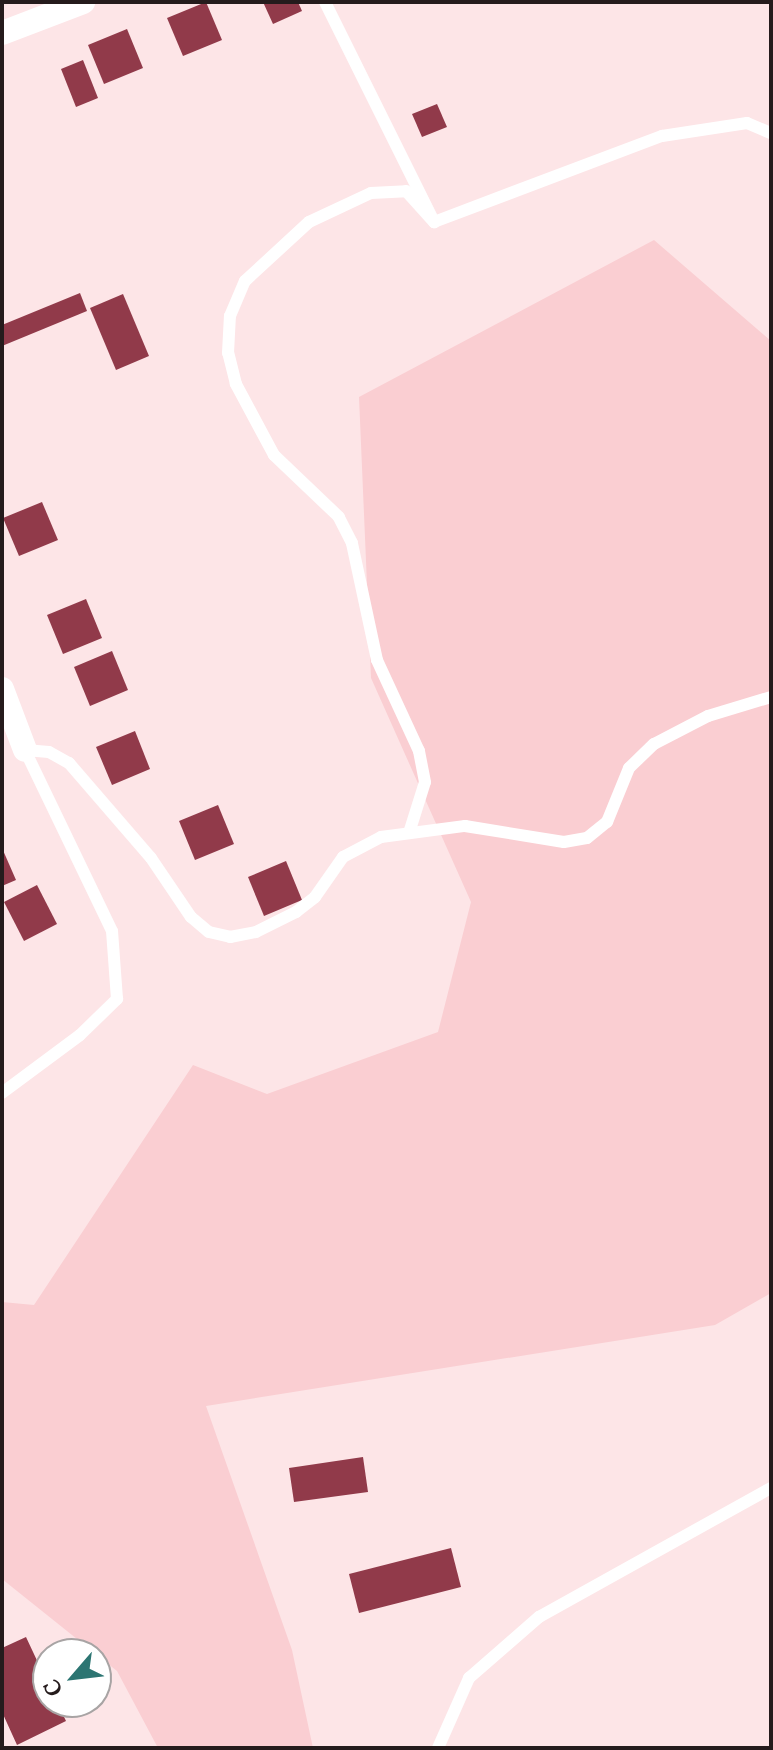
<!DOCTYPE html>
<meta charset="utf-8">
<style>
body{margin:0}
#map{position:relative;width:773px;height:1750px;overflow:hidden;background:#fde5e7;font-family:Lora,serif}
div>[style]{position:absolute}
.green>*{inset:0;background:#faced2}
.building>*{inset:0;background:#913a4a}
.service>*{height:12px;margin:-6px;padding:0 6px;transform-origin:6px;border-radius:6px;background:#fff}
.minor>*{height:24px;margin:-12px;padding:0 12px;transform-origin:12px;border-radius:12px;background:#fff}
span{translate:-50% -50%;white-space:nowrap;text-align:center;line-height:1.15;-webkit-text-stroke:8px #fff;paint-order:stroke}
.frame{position:absolute;inset:0;border:4px solid #251b1c;pointer-events:none}
.north{position:absolute;left:32px;top:1638px;width:80px;height:80px;box-sizing:border-box;background:#fff;border:2px solid #a8a4a4;border-radius:50%;rotate:242deg;font-size:22px;font-weight:700;line-height:32px;text-align:center;color:#251b1c}
.north::after{content:'';display:block;margin:auto;width:28px;height:36px;background:#2c7572;clip-path:polygon(50% 0,100% 100%,50% 72%,0 100%)}
</style>
<div id="map">
<div class="green">
<div style="clip-path:polygon(654px 240px,771px 341px,771px 1293px,715px 1325px,206px 1406px,292px 1650px,313px 1748px,158px 1748px,117px 1671px,2px 1579px,2px 1302px,34px 1305px,193px 1065px,267px 1094px,438px 1032px,471px 902px,371px 678px,359px 397px)"></div>
</div>
<div class="building">
<div style="clip-path:polygon(206px 2px,222px 40px,183px 56px,167px 18px)"></div>
<div style="clip-path:polygon(263px 2px,298px 2px,302px 11px,273px 24px)"></div>
<div style="clip-path:polygon(127px 29px,143px 68px,104px 84px,88px 45px)"></div>
<div style="clip-path:polygon(83px 60px,98px 98px,76px 107px,61px 69px)"></div>
<div style="clip-path:polygon(437px 104px,447px 127px,422px 137px,412px 114px)"></div>
<div style="clip-path:polygon(80px 293px,87px 311px,2px 346px,2px 325px)"></div>
<div style="clip-path:polygon(123px 294px,149px 356px,116px 370px,90px 308px)"></div>
<div style="clip-path:polygon(42px 502px,58px 540px,19px 556px,3px 518px)"></div>
<div style="clip-path:polygon(86px 599px,102px 638px,63px 654px,47px 615px)"></div>
<div style="clip-path:polygon(112px 651px,128px 690px,90px 706px,74px 667px)"></div>
<div style="clip-path:polygon(135px 731px,150px 769px,112px 785px,96px 747px)"></div>
<div style="clip-path:polygon(218px 805px,234px 844px,195px 860px,179px 821px)"></div>
<div style="clip-path:polygon(2px 848px,16px 880px,2px 886px)"></div>
<div style="clip-path:polygon(286px 861px,302px 900px,264px 916px,248px 877px)"></div>
<div style="clip-path:polygon(37px 885px,57px 924px,24px 941px,4px 902px)"></div>
<div style="clip-path:polygon(363px 1457px,368px 1492px,294px 1502px,289px 1468px)"></div>
<div style="clip-path:polygon(451px 1548px,461px 1587px,359px 1613px,349px 1574px)"></div>
<div style="clip-path:polygon(26px 1637px,48px 1684px,48px 1702px,57px 1702px,66px 1721px,17px 1745px,2px 1712px,2px 1648px)"></div>
</div>
<div class="service">
<div style="left:325px;top:2px;width:246px;rotate:63.6deg"></div>
<div style="left:434px;top:222px;width:244px;rotate:-20.7deg"></div>
<div style="left:662px;top:136px;width:86px;rotate:-8.7deg"></div>
<div style="left:747px;top:123px;width:26px;rotate:23deg"></div>
<div style="left:25px;top:750px;width:24px;rotate:5deg"></div>
<div style="left:49px;top:752px;width:23px;rotate:29deg"></div>
<div style="left:69px;top:763px;width:125px;rotate:49.2deg"></div>
<div style="left:151px;top:858px;width:71px;rotate:55.9deg"></div>
<div style="left:191px;top:917px;width:23px;rotate:40deg"></div>
<div style="left:209px;top:932px;width:22px;rotate:13deg"></div>
<div style="left:230px;top:937px;width:26px;rotate:-11deg"></div>
<div style="left:256px;top:932px;width:45px;rotate:-26.6deg"></div>
<div style="left:296px;top:912px;width:24px;rotate:-38deg"></div>
<div style="left:315px;top:897px;width:49px;rotate:-55deg"></div>
<div style="left:343px;top:857px;width:43px;rotate:-27.8deg"></div>
<div style="left:381px;top:837px;width:85px;rotate:-7.5deg"></div>
<div style="left:465px;top:826px;width:100px;rotate:9.2deg"></div>
<div style="left:564px;top:842px;width:23px;rotate:-10deg"></div>
<div style="left:587px;top:838px;width:26px;rotate:-39deg"></div>
<div style="left:607px;top:822px;width:58px;rotate:-67.8deg"></div>
<div style="left:629px;top:768px;width:35px;rotate:-44deg"></div>
<div style="left:654px;top:744px;width:61px;rotate:-27.4deg"></div>
<div style="left:708px;top:716px;width:66px;rotate:-16.8deg"></div>
<div style="left:409px;top:833px;width:53px;rotate:-72.6deg"></div>
<div style="left:425px;top:782px;width:32px;rotate:-101deg"></div>
<div style="left:419px;top:751px;width:100px;rotate:-114.8deg"></div>
<div style="left:377px;top:660px;width:120px;rotate:-102.1deg"></div>
<div style="left:352px;top:543px;width:29px;rotate:-117deg"></div>
<div style="left:339px;top:517px;width:90px;rotate:-136.4deg"></div>
<div style="left:274px;top:455px;width:81px;rotate:-118.2deg"></div>
<div style="left:236px;top:384px;width:32px;rotate:-104deg"></div>
<div style="left:228px;top:353px;width:37px;rotate:-87deg"></div>
<div style="left:230px;top:316px;width:38px;rotate:-67deg"></div>
<div style="left:245px;top:281px;width:87px;rotate:-42.7deg"></div>
<div style="left:309px;top:222px;width:68px;rotate:-25.1deg"></div>
<div style="left:371px;top:193px;width:35px;rotate:-3deg"></div>
<div style="left:406px;top:191px;width:42px;rotate:47.9deg"></div>
<div style="left:2px;top:1093px;width:97px;rotate:-36.6deg"></div>
<div style="left:80px;top:1035px;width:52px;rotate:-44.2deg"></div>
<div style="left:117px;top:999px;width:68px;rotate:-94.2deg"></div>
<div style="left:112px;top:931px;width:201px;rotate:-115.7deg"></div>
<div style="left:438px;top:1748px;width:77px;rotate:-66.1deg"></div>
<div style="left:469px;top:1678px;width:93px;rotate:-41.1deg"></div>
<div style="left:539px;top:1617px;width:265px;rotate:-29.1deg"></div>
</div>
<div class="minor">
<div style="left:2px;top:33px;width:87px;rotate:-20.9deg"></div>
<div style="left:2px;top:689px;width:65px;rotate:69.3deg"></div>
</div>
<div class="frame"></div>
<div class="north">С</div>
</div>
